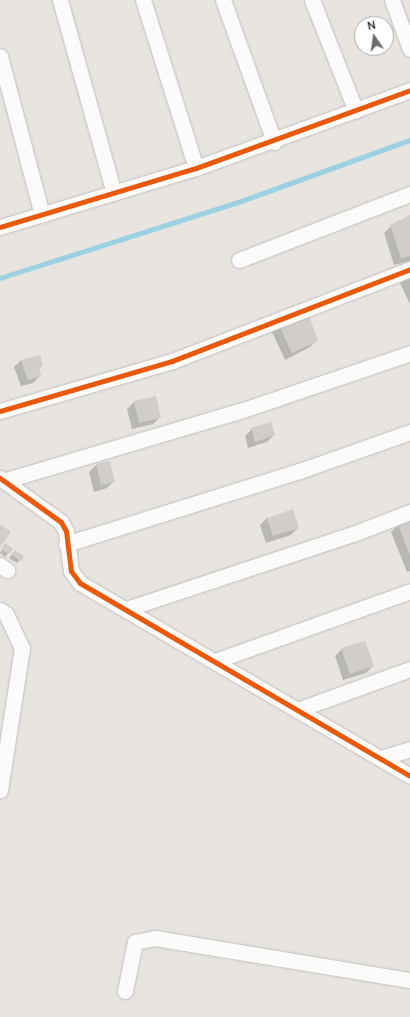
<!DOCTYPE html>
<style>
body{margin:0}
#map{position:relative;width:410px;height:1017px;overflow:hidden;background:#e8e5e1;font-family:Manrope,sans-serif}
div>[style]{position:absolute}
.shadow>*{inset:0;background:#0003}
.stream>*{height:4.5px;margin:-2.25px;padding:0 2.25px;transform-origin:2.25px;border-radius:2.25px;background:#9cd1e2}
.building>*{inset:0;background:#d0cdca}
.roads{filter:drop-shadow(0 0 1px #c1c0c0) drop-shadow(0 0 1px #c1c0c0)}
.minor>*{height:15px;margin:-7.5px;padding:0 7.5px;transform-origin:7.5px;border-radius:7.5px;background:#fcfbfa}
.cycleway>*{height:5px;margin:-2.5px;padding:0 2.5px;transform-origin:2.5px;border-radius:2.5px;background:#e8590c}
span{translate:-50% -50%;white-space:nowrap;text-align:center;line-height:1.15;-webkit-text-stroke:4px #fff;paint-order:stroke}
.north{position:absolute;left:354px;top:16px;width:40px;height:40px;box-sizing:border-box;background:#fff;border:1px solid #aaa;border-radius:50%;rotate:347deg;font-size:11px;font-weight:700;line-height:16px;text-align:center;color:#2b2b2b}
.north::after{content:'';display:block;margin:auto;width:14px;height:18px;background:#6d6c6b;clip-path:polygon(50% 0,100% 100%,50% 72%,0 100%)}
</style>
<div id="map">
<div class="shadow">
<div style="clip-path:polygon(410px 216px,410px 261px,394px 265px,384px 233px,391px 226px)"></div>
<div style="clip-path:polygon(410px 275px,410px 304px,400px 283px)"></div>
<div style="clip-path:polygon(279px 325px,317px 340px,310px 347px,285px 360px,272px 332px)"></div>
<div style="clip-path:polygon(21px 360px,42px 366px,38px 369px,40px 376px,33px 383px,21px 386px,14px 367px)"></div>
<div style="clip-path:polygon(155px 397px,160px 417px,153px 424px,132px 429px,127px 409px,134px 402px)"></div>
<div style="clip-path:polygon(252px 429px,274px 435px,267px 442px,248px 448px,245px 436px)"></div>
<div style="clip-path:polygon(109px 462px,114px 481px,107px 488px,94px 492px,89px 472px,96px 465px)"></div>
<div style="clip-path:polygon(267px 518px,298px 528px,291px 535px,266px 543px,260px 525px)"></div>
<div style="clip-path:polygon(410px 521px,410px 571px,407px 572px,391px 532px,398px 525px)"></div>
<div style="clip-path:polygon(5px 544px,12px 549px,5px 557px,0 553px)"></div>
<div style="clip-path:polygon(15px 551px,20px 560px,17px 563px,9px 558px)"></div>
<div style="clip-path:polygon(342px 649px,373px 666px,366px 673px,343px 680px,335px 656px)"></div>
</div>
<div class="stream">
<div style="left:0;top:278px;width:256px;rotate:-17.7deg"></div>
<div style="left:244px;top:200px;width:177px;rotate:-19.9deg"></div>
</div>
<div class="building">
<div style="clip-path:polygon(410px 215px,410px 256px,401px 258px,390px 225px)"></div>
<div style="clip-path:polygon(308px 313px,318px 341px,292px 353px,279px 325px)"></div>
<div style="clip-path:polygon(40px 355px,43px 366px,39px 367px,41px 376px,28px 380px,21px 360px)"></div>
<div style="clip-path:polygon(156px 396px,161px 418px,139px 423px,134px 401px)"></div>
<div style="clip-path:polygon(271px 422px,275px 435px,255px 442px,251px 428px)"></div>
<div style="clip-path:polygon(110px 461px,115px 482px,101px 485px,96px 464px)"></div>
<div style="clip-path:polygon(293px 509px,299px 528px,273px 536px,267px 518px)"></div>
<div style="clip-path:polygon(410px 520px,410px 556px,398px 524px)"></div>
<div style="clip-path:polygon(0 524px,11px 532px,0 547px)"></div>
<div style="clip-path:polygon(5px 543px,13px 549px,9px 554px,1px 549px)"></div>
<div style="clip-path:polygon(15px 550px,24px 556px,21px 561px,12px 555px)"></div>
<div style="clip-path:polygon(365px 641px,374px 666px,350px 674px,341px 648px)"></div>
</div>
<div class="roads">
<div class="minor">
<div style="left:60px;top:0;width:200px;rotate:74.4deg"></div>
<div style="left:143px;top:0;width:176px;rotate:72.5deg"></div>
<div style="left:223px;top:0;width:151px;rotate:70.2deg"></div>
<div style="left:312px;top:0;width:119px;rotate:68.4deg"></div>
<div style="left:392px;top:0;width:52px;rotate:69.8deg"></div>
<div style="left:0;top:56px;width:164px;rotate:75.2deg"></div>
<div style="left:0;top:227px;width:205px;rotate:-16.8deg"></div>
<div style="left:196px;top:168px;width:228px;rotate:-20deg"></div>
<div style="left:239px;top:260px;width:183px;rotate:-21.1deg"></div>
<div style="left:0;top:411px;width:179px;rotate:-16.2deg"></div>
<div style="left:172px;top:361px;width:255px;rotate:-21.1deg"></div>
<div style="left:0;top:478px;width:75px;rotate:35.8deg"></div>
<div style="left:61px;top:522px;width:10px;rotate:61deg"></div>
<div style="left:66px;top:531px;width:40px;rotate:82.9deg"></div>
<div style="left:71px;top:571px;width:15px;rotate:53deg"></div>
<div style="left:80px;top:583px;width:382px;rotate:30.3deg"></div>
<div style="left:3px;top:481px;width:250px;rotate:-16.5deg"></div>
<div style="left:243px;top:410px;width:176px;rotate:-18.8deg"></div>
<div style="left:66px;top:544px;width:250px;rotate:-17.4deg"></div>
<div style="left:305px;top:469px;width:111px;rotate:-19.4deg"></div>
<div style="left:0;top:565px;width:9px;rotate:36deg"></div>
<div style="left:126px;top:609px;width:239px;rotate:-18.3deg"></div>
<div style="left:353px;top:534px;width:61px;rotate:-21.1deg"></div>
<div style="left:0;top:610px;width:7px;rotate:34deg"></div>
<div style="left:6px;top:614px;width:38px;rotate:65deg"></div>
<div style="left:22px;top:648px;width:144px;rotate:98.8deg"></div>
<div style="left:215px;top:661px;width:207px;rotate:-19.7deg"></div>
<div style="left:297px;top:710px;width:120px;rotate:-19.9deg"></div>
<div style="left:381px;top:758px;width:30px;rotate:-17deg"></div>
<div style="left:125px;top:991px;width:50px;rotate:-78.5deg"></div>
<div style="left:135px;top:942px;width:20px;rotate:-11deg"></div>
<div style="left:155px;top:938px;width:258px;rotate:9.4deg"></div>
</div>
</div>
<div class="cycleway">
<div style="left:0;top:227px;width:205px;rotate:-16.8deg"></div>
<div style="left:196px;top:168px;width:228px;rotate:-20deg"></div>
<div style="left:0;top:411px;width:179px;rotate:-16.2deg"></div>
<div style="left:172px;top:361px;width:255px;rotate:-21.1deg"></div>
<div style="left:0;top:478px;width:75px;rotate:35.8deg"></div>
<div style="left:61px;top:522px;width:10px;rotate:61deg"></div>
<div style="left:66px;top:531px;width:40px;rotate:82.9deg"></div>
<div style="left:71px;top:571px;width:15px;rotate:53deg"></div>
<div style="left:80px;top:583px;width:382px;rotate:30.3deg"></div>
</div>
<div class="north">N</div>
</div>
